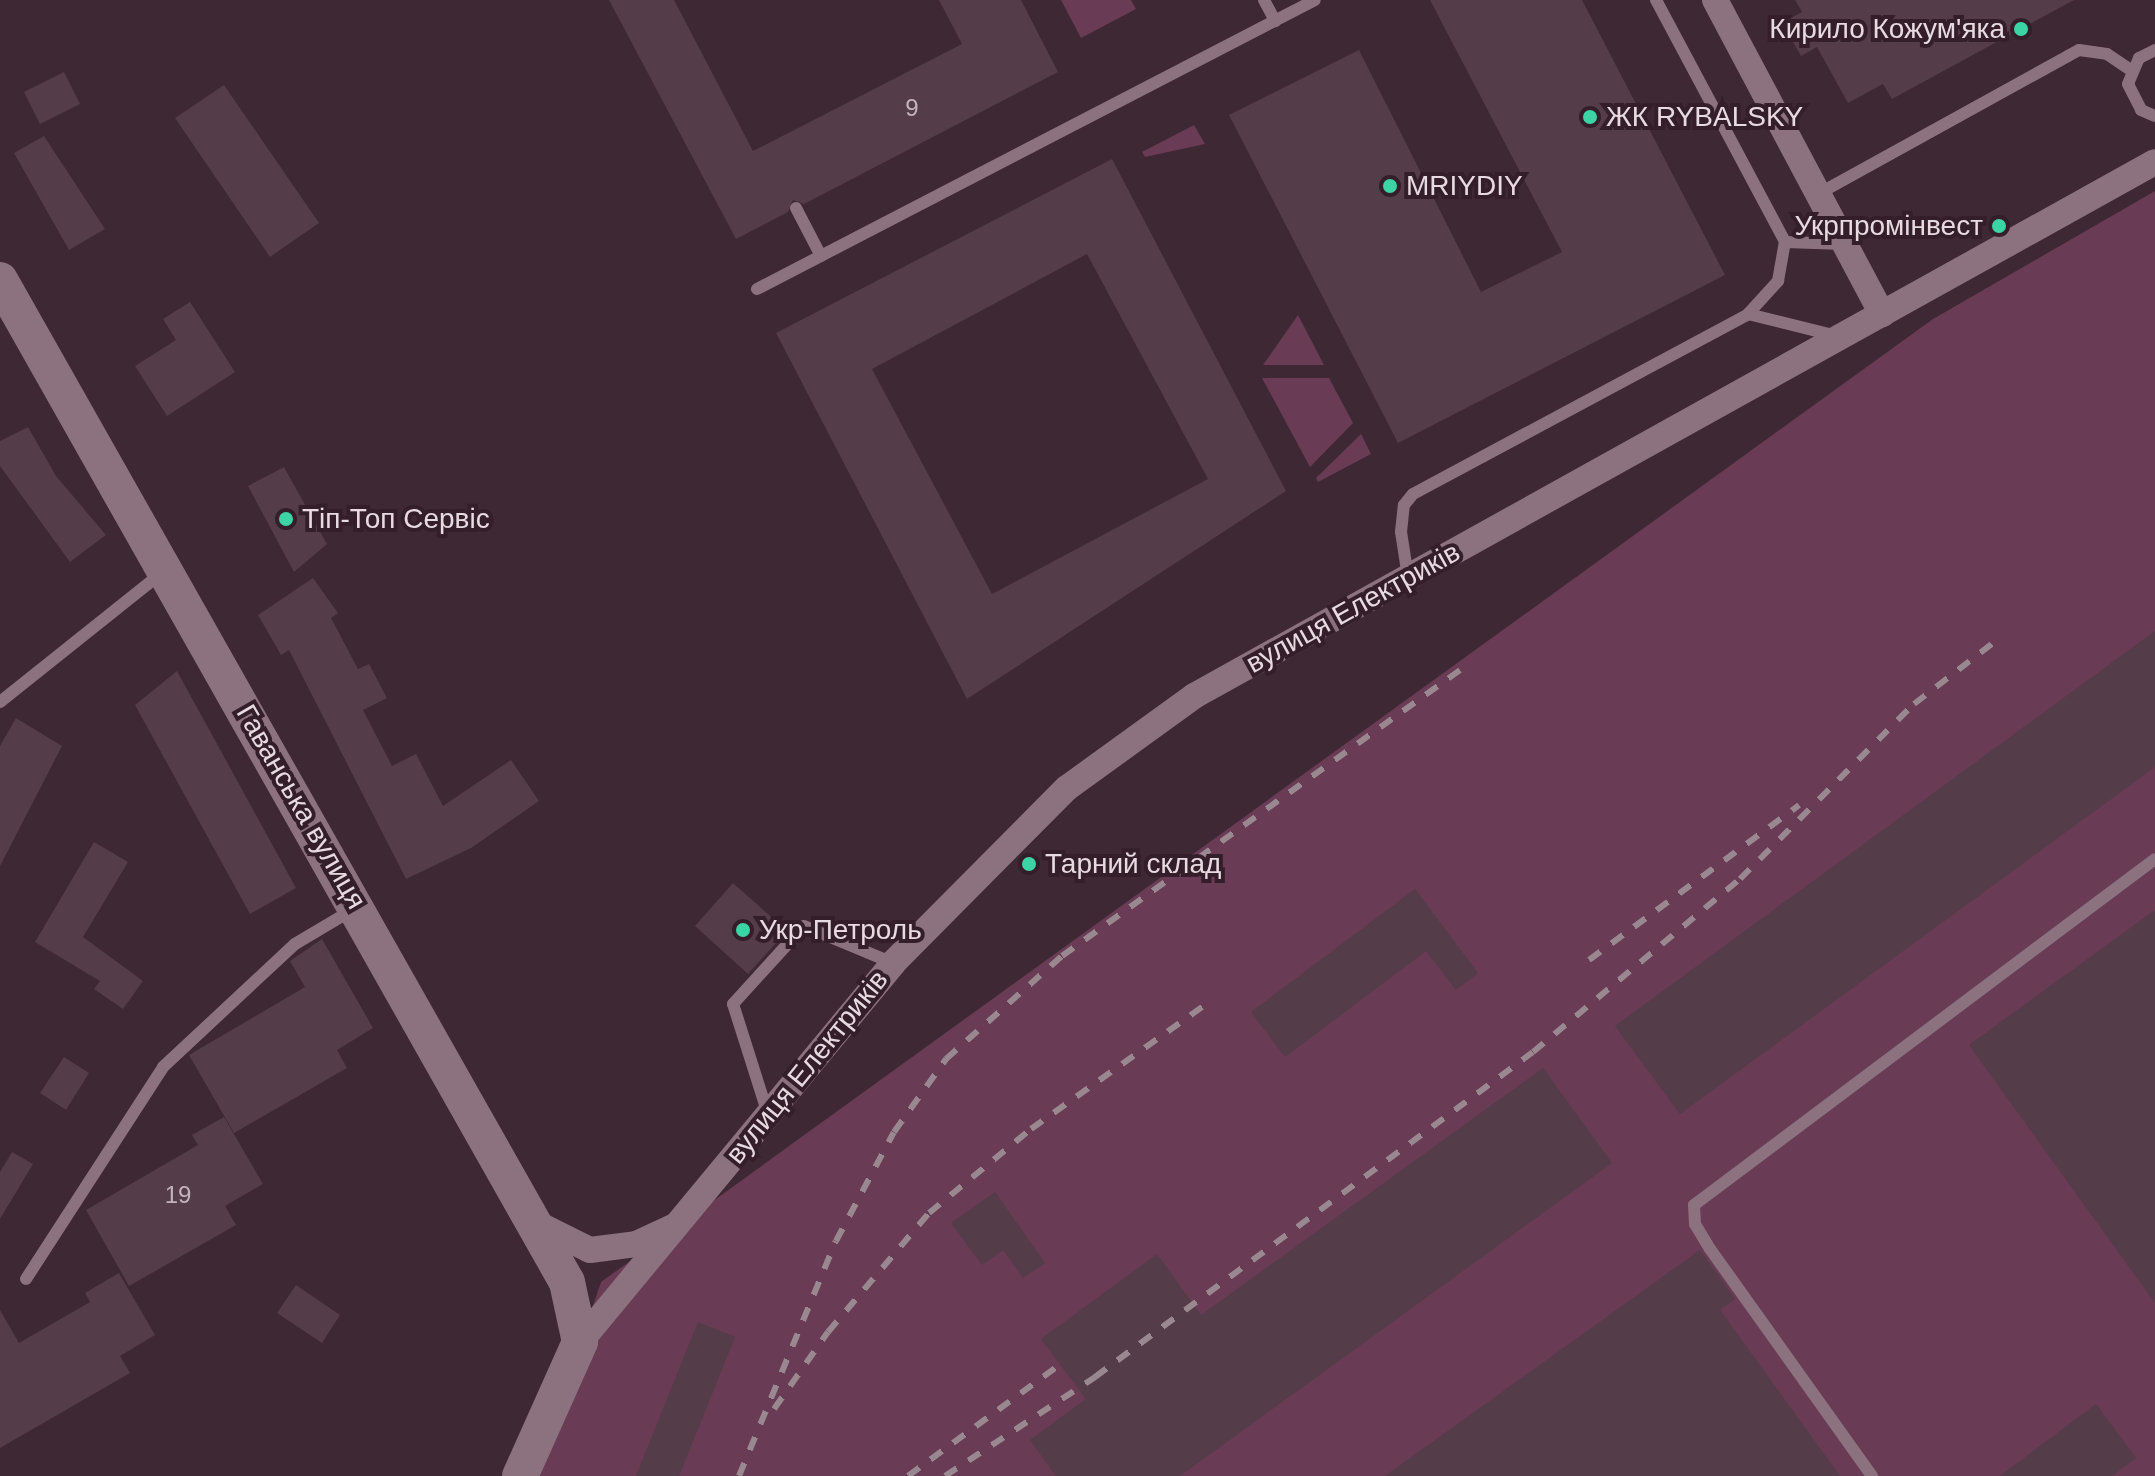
<!DOCTYPE html>
<meta charset="utf-8">
<style>
body{margin:0}
#map{position:relative;width:2155px;height:1476px;overflow:hidden;background:#3e2833;font-family:Arial,sans-serif}
div>[style]{position:absolute}
.green>*{inset:0;background:#693b54}
.building>*{inset:0;background:#543c48}
.lane>*{height:12px;margin:-6px;padding:0 6px;transform-origin:6px;border-radius:6px;background:#8c727f}
.street>*{height:26px;margin:-13px;padding:0 13px;transform-origin:13px;border-radius:13px;background:#8c727f}
.secondary>*{height:36px;margin:-18px;padding:0 18px;transform-origin:18px;border-radius:18px;background:#8c727f}
.rail>*{height:6px;margin-top:-3px;transform-origin:0;background:repeating-linear-gradient(90deg,#9a8891 0 14px,transparent 0 28px)}
.dots>*{width:22px;height:22px;translate:-50% -50%;box-sizing:border-box;border:4px solid #331e29;border-radius:50%}
span{translate:-50% -50%;white-space:nowrap;text-align:center;line-height:1.15;-webkit-text-stroke:8px #331e29;paint-order:stroke}
.number-label{font-size:24px;color:#c3b2bb}
.number-label span{-webkit-text-stroke-width:0}
.poi-label{font-size:28px;color:#e8dae1}
.right{translate:-100% -50%;text-align:right}
.left{translate:0 -50%;text-align:left}
.street-label{font-size:28px;color:#e8dae1}
</style>
<div id="map">
<div class="green">
<div style="clip-path:polygon(1061px 0,1131px 0,1136px 9px,1081px 38px)"></div>
<div style="clip-path:polygon(1194px 125px,1205px 144px,1145px 157px,1142px 152px)"></div>
<div style="clip-path:polygon(2155px 191px,2155px 1476px,535px 1476px,601px 1282px,1933px 319px)"></div>
<div style="clip-path:polygon(1298px 315px,1324px 365px,1263px 365px)"></div>
<div style="clip-path:polygon(1262px 378px,1329px 378px,1353px 423px,1310px 467px)"></div>
<div style="clip-path:polygon(1361px 434px,1371px 454px,1318px 482px,1316px 478px)"></div>
</div>
<div class="building">
<div style="clip-path:polygon(609px 0,674px 0,753px 151px,962px 44px,939px 0,1021px 0,1058px 72px,804px 204px,793px 200px,788px 212px,736px 239px)"></div>
<div style="clip-path:polygon(1430px 0,1582px 0,1725px 275px,1398px 443px,1229px 115px,1359px 50px,1481px 292px,1562px 252px)"></div>
<div style="clip-path:polygon(1795px 0,2074px 0,1892px 99px,1883px 84px,1848px 103px,1817px 47px,1801px 56px,1782px 23px,1802px 12px)"></div>
<div style="clip-path:polygon(64px 72px,80px 104px,40px 124px,24px 92px)"></div>
<div style="clip-path:polygon(224px 85px,319px 223px,270px 257px,175px 118px)"></div>
<div style="clip-path:polygon(44px 136px,105px 229px,69px 250px,14px 153px)"></div>
<div style="clip-path:polygon(evenodd,1112px 159px,1286px 491px,967px 699px,776px 333px,1112px 159px,1087px 254px,1208px 479px,992px 594px,872px 369px,1087px 254px)"></div>
<div style="clip-path:polygon(190px 302px,235px 372px,167px 416px,135px 366px,176px 340px,163px 319px)"></div>
<div style="clip-path:polygon(28px 427px,56px 476px,106px 535px,70px 562px,0 466px,0 441px)"></div>
<div style="clip-path:polygon(284px 467px,327px 544px,294px 572px,248px 486px)"></div>
<div style="clip-path:polygon(313px 578px,338px 613px,331px 618px,358px 669px,369px 664px,387px 698px,363px 710px,392px 766px,416px 754px,443px 806px,511px 760px,539px 801px,471px 848px,406px 879px,289px 650px,281px 655px,258px 615px)"></div>
<div style="clip-path:polygon(2155px 631px,2155px 767px,1680px 1114px,1615px 1026px)"></div>
<div style="clip-path:polygon(177px 671px,296px 888px,250px 914px,135px 705px)"></div>
<div style="clip-path:polygon(16px 718px,62px 746px,0 866px,0 746px)"></div>
<div style="clip-path:polygon(94px 842px,128px 862px,83px 937px,143px 981px,123px 1009px,94px 989px,100px 981px,35px 942px)"></div>
<div style="clip-path:polygon(733px 883px,787px 931px,748px 974px,695px 926px)"></div>
<div style="clip-path:polygon(1415px 889px,1478px 973px,1456px 990px,1426px 951px,1285px 1057px,1251px 1012px)"></div>
<div style="clip-path:polygon(2155px 910px,2155px 1303px,1969px 1045px)"></div>
<div style="clip-path:polygon(322px 939px,373px 1028px,337px 1050px,347px 1068px,234px 1133px,189px 1055px,305px 987px,290px 961px)"></div>
<div style="clip-path:polygon(64px 1057px,89px 1073px,66px 1110px,40px 1093px)"></div>
<div style="clip-path:polygon(1543px 1068px,1612px 1163px,1180px 1476px,1056px 1476px,1030px 1440px,1086px 1399px,1041px 1339px,1157px 1254px,1201px 1315px)"></div>
<div style="clip-path:polygon(224px 1117px,263px 1184px,225px 1206px,236px 1225px,129px 1286px,86px 1210px,198px 1145px,192px 1135px)"></div>
<div style="clip-path:polygon(12px 1152px,33px 1164px,0 1219px,0 1172px)"></div>
<div style="clip-path:polygon(995px 1192px,1045px 1263px,1023px 1278px,1003px 1250px,982px 1265px,951px 1223px)"></div>
<div style="clip-path:polygon(1700px 1250px,1735px 1299px,1720px 1310px,1840px 1476px,1385px 1476px)"></div>
<div style="clip-path:polygon(119px 1273px,155px 1335px,120px 1356px,130px 1373px,0 1448px,0 1310px,19px 1343px,90px 1302px,85px 1293px)"></div>
<div style="clip-path:polygon(296px 1285px,340px 1315px,322px 1343px,277px 1313px)"></div>
<div style="clip-path:polygon(698px 1322px,735px 1337px,679px 1476px,636px 1476px)"></div>
<div style="clip-path:polygon(2096px 1404px,2136px 1458px,2112px 1476px,2000px 1476px)"></div>
</div>
<div class="lane">
<div style="left:1264px;top:0;width:24px;rotate:62deg"></div>
<div style="left:1656px;top:0;width:274px;rotate:61.9deg"></div>
<div style="left:2155px;top:50px;width:18px;rotate:153deg"></div>
<div style="left:2139px;top:58px;width:28px;rotate:113deg"></div>
<div style="left:2128px;top:84px;width:29px;rotate:63deg"></div>
<div style="left:2141px;top:110px;width:15px;rotate:23deg"></div>
<div style="left:1818px;top:194px;width:298px;rotate:-28.9deg"></div>
<div style="left:2079px;top:50px;width:28px;rotate:8deg"></div>
<div style="left:2107px;top:54px;width:29px;rotate:34deg"></div>
<div style="left:796px;top:208px;width:54px;rotate:62.5deg"></div>
<div style="left:757px;top:289px;width:628px;rotate:-27.38deg"></div>
<div style="left:1748px;top:314px;width:92px;rotate:13.9deg"></div>
<div style="left:1408px;top:577px;width:46px;rotate:-98.8deg"></div>
<div style="left:1401px;top:532px;width:27px;rotate:-84deg"></div>
<div style="left:1404px;top:505px;width:14px;rotate:-51deg"></div>
<div style="left:1413px;top:494px;width:380px;rotate:-28.2deg"></div>
<div style="left:1748px;top:314px;width:45px;rotate:-47.7deg"></div>
<div style="left:1778px;top:281px;width:40px;rotate:-80deg"></div>
<div style="left:1785px;top:242px;width:60px;rotate:1.9deg"></div>
<div style="left:0;top:702px;width:208px;rotate:-38.6deg"></div>
<div style="left:767px;top:1111px;width:112px;rotate:-107.6deg"></div>
<div style="left:733px;top:1004px;width:105px;rotate:-47.7deg"></div>
<div style="left:804px;top:926px;width:96px;rotate:22.6deg"></div>
<div style="left:26px;top:1279px;width:252px;rotate:-57.1deg"></div>
<div style="left:163px;top:1067px;width:180px;rotate:-43deg"></div>
<div style="left:295px;top:944px;width:69px;rotate:-30.7deg"></div>
<div style="left:1872px;top:1476px;width:279px;rotate:-125.5deg"></div>
<div style="left:1710px;top:1249px;width:29px;rotate:-121deg"></div>
<div style="left:1695px;top:1224px;width:19px;rotate:-93deg"></div>
<div style="left:1694px;top:1205px;width:576px;rotate:-36.89deg"></div>
</div>
<div class="street">
<div style="left:1715px;top:0;width:356px;rotate:62deg"></div>
<div style="left:536px;top:1223px;width:60px;rotate:26.6deg"></div>
<div style="left:590px;top:1250px;width:46px;rotate:-7.4deg"></div>
<div style="left:636px;top:1244px;width:41px;rotate:-24.7deg"></div>
<div style="left:580px;top:1342px;width:492px;rotate:-50.4deg"></div>
<div style="left:893px;top:963px;width:247px;rotate:-45.2deg"></div>
<div style="left:1067px;top:788px;width:157px;rotate:-35.9deg"></div>
<div style="left:1194px;top:696px;width:1099px;rotate:-29.06deg"></div>
</div>
<div class="secondary">
<div style="left:0;top:280px;width:1151px;rotate:60.5deg"></div>
<div style="left:567px;top:1282px;width:61px;rotate:77.8deg"></div>
<div style="left:580px;top:1342px;width:147px;rotate:114.1deg"></div>
</div>
<div class="rail">
<div style="left:1589px;top:960px;width:261px;rotate:-36.4deg"></div>
<div style="left:774px;top:1409px;width:94px;rotate:-55deg"></div>
<div style="left:828px;top:1332px;width:156px;rotate:-49.7deg"></div>
<div style="left:929px;top:1213px;width:132px;rotate:-39.5deg"></div>
<div style="left:1031px;top:1129px;width:215px;rotate:-35.5deg"></div>
<div style="left:739px;top:1476px;width:254px;rotate:-67.6deg"></div>
<div style="left:836px;top:1241px;width:123px;rotate:-62deg"></div>
<div style="left:894px;top:1132px;width:90px;rotate:-54.5deg"></div>
<div style="left:946px;top:1059px;width:155px;rotate:-41.6deg"></div>
<div style="left:1062px;top:956px;width:490px;rotate:-35.7deg"></div>
<div style="left:908px;top:1476px;width:187px;rotate:-36.3deg"></div>
<div style="left:945px;top:1476px;width:180px;rotate:-33.4deg"></div>
<div style="left:1095px;top:1377px;width:545px;rotate:-36.58deg"></div>
<div style="left:1533px;top:1052px;width:270px;rotate:-39.9deg"></div>
<div style="left:1740px;top:879px;width:247px;rotate:-45.2deg"></div>
<div style="left:1914px;top:704px;width:100px;rotate:-37.7deg"></div>
</div>
<div class="dots">
<div style="left:2021px;top:29px;background:#3cd4a4"></div>
<div style="left:1590px;top:117px;background:#3cd4a4"></div>
<div style="left:1390px;top:186px;background:#3cd4a4"></div>
<div style="left:1999px;top:226px;background:#3cd4a4"></div>
<div style="left:286px;top:519px;background:#3cd4a4"></div>
<div style="left:1029px;top:864px;background:#3cd4a4"></div>
<div style="left:743px;top:930px;background:#3cd4a4"></div>
</div>
<div class="number-label">
<span style="left:912px;top:108px">9</span>
<span style="left:178px;top:1195px">19</span>
</div>
<div class="poi-label">
<span class="right" style="left:2005px;top:29px">Кирило Кожум'яка</span>
<span class="left" style="left:1606px;top:117px">ЖК RYBALSKY</span>
<span class="left" style="left:1406px;top:186px">MRIYDIY</span>
<span class="right" style="left:1983px;top:226px">Укрпромінвест</span>
<span class="left" style="left:302px;top:519px">Тіп-Топ Сервіс</span>
<span class="left" style="left:1045px;top:864px">Тарний склад</span>
<span class="left" style="left:759px;top:930px">Укр-Петроль</span>
</div>
<div class="street-label">
<span style="left:1353px;top:608px;rotate:-29deg">вулиця Електриків</span>
<span style="left:301px;top:807px;rotate:60deg">Гаванська вулиця</span>
<span style="left:807px;top:1067px;rotate:-51deg">вулиця Електриків</span>
</div>
</div>
